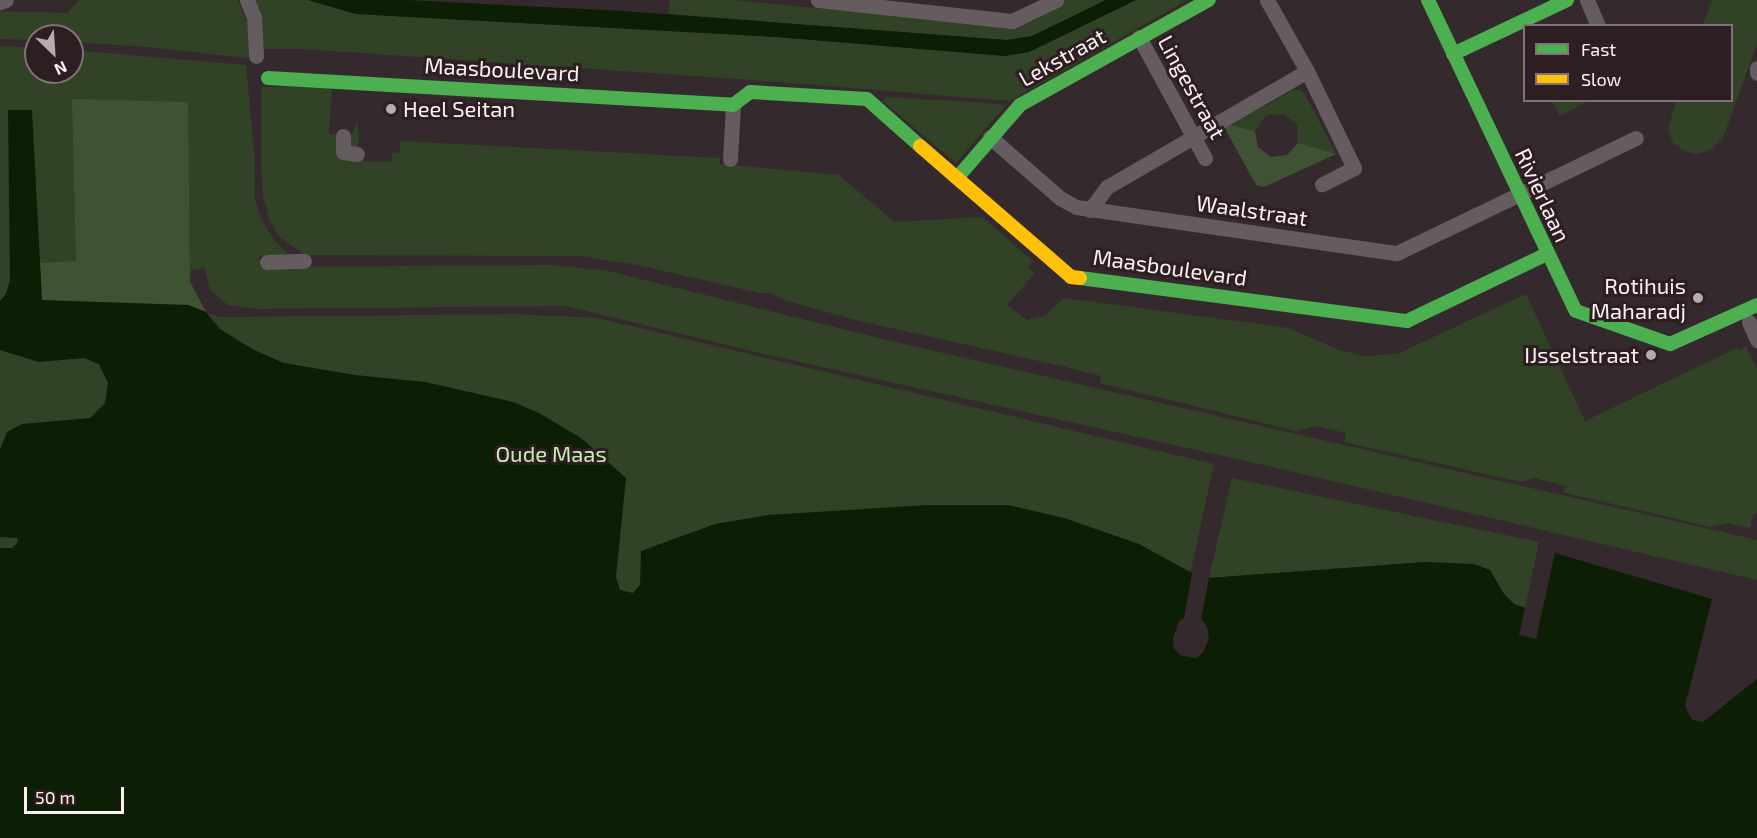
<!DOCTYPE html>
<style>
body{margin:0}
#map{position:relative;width:1757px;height:838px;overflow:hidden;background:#342a2d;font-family:"Exo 2",sans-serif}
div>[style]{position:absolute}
.green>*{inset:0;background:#314227}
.forest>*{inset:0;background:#3f5334}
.water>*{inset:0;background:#0c1e04}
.street>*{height:15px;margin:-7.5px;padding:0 7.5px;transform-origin:7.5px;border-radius:7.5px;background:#645c5e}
.fast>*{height:14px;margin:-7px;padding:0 7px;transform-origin:7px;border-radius:7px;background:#4caf50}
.slow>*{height:14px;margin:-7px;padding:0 7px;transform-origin:7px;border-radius:7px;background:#ffc107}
.dots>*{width:16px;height:16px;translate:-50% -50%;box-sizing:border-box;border:3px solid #2d1e22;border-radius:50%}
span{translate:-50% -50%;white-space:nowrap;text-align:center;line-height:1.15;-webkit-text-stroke:6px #2d1e22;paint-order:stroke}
.street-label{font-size:22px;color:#fcf0f3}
.poi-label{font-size:22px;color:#fcf0f3}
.left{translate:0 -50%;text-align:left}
.right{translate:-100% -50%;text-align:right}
.park-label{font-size:22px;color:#c5efb1}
.legend{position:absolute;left:1523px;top:24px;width:210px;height:78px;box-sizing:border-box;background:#2d1e22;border:2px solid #807276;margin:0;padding:8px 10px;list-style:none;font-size:18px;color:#fcf0f3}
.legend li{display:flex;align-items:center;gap:12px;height:30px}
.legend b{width:30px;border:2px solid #807276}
.north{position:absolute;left:24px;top:24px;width:60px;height:60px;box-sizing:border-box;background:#2d1e22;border:2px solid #807276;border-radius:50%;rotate:155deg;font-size:16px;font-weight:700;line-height:24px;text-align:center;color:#fcf0f3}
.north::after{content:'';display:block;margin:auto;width:21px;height:27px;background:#b6abae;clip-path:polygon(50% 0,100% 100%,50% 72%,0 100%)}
.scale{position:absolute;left:24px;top:787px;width:100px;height:27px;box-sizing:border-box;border:3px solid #fcf0f3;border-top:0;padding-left:8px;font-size:18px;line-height:21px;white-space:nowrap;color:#fcf0f3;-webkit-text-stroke:4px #2d1e22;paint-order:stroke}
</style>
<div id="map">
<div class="green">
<div style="clip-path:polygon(79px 0,238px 0,247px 23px,250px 54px,246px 58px,149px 47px,72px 42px,72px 36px,36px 36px,36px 40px,0 39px,0 11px,67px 13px)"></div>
<div style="clip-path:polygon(253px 0,308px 0,356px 14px,776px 37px,1005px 56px,1029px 52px,1136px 0,1187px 0,1010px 101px,753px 80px,302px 49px,261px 49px)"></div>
<div style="clip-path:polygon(669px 0,734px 0,1010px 27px,1037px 19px,1051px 6px,1064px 0,1106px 0,1032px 36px,1007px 40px,669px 14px)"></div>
<div style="clip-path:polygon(1712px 0,1757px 0,1757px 44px,1723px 138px,1712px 149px,1698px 154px,1684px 151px,1673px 143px,1668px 130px,1676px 101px,1732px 100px,1732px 26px,1703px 25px)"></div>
<div style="clip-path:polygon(0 46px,36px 48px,36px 72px,72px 72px,72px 50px,246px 65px,255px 161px,255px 200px,262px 220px,273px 239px,290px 256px,259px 256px,260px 267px,553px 265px,608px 271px,891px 341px,1757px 540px,1757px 580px,1264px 465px,760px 353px,566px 306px,256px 309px,228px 305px,210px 290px,204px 268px,191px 270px,190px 282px,206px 312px,219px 317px,515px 314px,597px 318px,1214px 464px,1180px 621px,1172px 625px,1170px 639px,0 550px)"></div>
<div style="clip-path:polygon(332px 86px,329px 134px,351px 135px,357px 122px,359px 130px,357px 161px,391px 162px,392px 153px,400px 152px,400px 141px,720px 158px,720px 164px,839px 175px,894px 222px,982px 217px,1034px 262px,1027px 266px,1035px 273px,1007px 305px,1027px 320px,1044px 316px,1064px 298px,1288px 328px,1339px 350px,1364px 356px,1397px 354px,1526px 294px,1585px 421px,1737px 348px,1739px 350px,1746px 347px,1757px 368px,1757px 513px,1753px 515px,1750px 528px,1726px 523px,1711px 527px,1562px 492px,1567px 486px,1534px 478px,1521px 482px,1344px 442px,1346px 433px,1315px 426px,1296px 431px,1100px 383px,1101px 376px,1066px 367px,859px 321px,784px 300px,770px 293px,759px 293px,638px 265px,580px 256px,306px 255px,279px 237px,268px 217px,266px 204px,263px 198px,261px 163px,261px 87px)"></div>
<div style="clip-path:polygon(1293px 90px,1300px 90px,1305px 94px,1336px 154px,1298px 143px,1297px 125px,1284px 114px,1266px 115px,1255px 131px,1222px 123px,1251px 108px,1256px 111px)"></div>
<div style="clip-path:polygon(887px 97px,972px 102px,1006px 105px,956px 163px,883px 101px)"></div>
<div style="clip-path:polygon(1552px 101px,1588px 101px,1560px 116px)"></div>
<div style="clip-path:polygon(1232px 478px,1539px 542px,1525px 608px,1514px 604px,1504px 594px,1490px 570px,1425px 562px,1209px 578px)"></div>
</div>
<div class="forest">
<div style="clip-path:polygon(72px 99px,188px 102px,190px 282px,206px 312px,188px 305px,42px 301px,40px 263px,76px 261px)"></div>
<div style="clip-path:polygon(1222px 123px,1255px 131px,1258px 147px,1271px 157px,1287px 155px,1298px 143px,1336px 154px,1264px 187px,1256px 185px)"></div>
</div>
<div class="water">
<div style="clip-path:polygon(308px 0,406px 0,624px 11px,1007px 40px,1032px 36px,1106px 0,1136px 0,1029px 52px,1005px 56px,776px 37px,356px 14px)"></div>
<div style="clip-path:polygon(8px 110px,32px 110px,42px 300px,188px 305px,206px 312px,220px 329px,252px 349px,284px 363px,355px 375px,425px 382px,513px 402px,539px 413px,581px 438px,626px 478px,616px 577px,620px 590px,633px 593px,640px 585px,641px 551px,715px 524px,768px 515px,928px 505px,1008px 505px,1064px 518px,1139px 544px,1192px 573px,1184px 618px,1179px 621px,1173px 638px,1174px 649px,1182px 656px,1196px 658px,1203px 653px,1209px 638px,1207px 627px,1201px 619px,1209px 578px,1425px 562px,1474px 564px,1490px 570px,1504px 594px,1514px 604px,1525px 608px,1519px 635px,1536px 639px,1555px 553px,1712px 599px,1685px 706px,1692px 720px,1703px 722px,1757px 679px,1757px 838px,0 838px,0 548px,12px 548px,18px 542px,17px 538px,0 537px,0 450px,7px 432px,22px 424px,90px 418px,105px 403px,108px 383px,99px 364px,84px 358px,39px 362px,0 350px,0 301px,6px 294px,10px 280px)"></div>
</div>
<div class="street">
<div style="left:247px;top:0;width:18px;rotate:68deg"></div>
<div style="left:254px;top:17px;width:39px;rotate:87deg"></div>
<div style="left:818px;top:0;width:195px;rotate:6.2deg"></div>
<div style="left:1012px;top:21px;width:49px;rotate:-25.5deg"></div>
<div style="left:1267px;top:0;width:81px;rotate:60.6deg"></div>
<div style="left:1307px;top:71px;width:108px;rotate:64.1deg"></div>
<div style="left:1354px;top:168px;width:36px;rotate:153deg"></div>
<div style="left:1587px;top:0;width:28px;rotate:67deg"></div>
<div style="left:0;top:2px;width:6px;rotate:-18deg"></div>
<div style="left:1139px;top:37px;width:138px;rotate:61.4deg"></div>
<div style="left:1757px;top:68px;width:5px;rotate:90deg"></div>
<div style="left:343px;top:136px;width:16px;rotate:90deg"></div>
<div style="left:343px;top:152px;width:14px;rotate:8deg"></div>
<div style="left:990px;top:137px;width:93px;rotate:41.1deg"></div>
<div style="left:1060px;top:198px;width:18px;rotate:29deg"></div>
<div style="left:1076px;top:207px;width:324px;rotate:8.2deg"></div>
<div style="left:1397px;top:253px;width:265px;rotate:-25.7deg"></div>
<div style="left:730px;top:159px;width:54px;rotate:-86.8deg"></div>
<div style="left:1090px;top:210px;width:29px;rotate:-54deg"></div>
<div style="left:1107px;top:187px;width:231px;rotate:-30.1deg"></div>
<div style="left:267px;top:262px;width:37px;rotate:-2deg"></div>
<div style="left:1749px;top:322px;width:20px;rotate:66deg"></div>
</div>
<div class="fast">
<div style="left:1428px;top:0;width:344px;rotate:64.6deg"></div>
<div style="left:1576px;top:311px;width:100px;rotate:19.3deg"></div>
<div style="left:1670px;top:344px;width:95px;rotate:-24.1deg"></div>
<div style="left:1453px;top:54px;width:126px;rotate:-25.3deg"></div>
<div style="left:268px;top:78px;width:466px;rotate:3.3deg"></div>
<div style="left:733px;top:105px;width:21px;rotate:-37deg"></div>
<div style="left:750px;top:92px;width:117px;rotate:3.4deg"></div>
<div style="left:867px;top:99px;width:71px;rotate:41.6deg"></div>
<div style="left:957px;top:178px;width:96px;rotate:-49.2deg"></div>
<div style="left:1020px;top:105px;width:216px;rotate:-29.1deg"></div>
<div style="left:1080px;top:278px;width:330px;rotate:7.5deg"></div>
<div style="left:1407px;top:321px;width:155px;rotate:-25.6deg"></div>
</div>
<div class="slow">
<div style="left:920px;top:146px;width:200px;rotate:40.9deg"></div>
<div style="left:1071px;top:277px;width:9px;rotate:6deg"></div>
</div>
<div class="dots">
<div style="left:391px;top:109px;background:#b6abae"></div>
<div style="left:1698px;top:298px;background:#b6abae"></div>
<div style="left:1651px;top:355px;background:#b6abae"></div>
</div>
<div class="street-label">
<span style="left:1062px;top:57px;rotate:-29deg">Lekstraat</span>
<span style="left:502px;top:69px;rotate:3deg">Maasboulevard</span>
<span style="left:1192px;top:87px;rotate:61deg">Lingestraat</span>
<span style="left:1543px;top:195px;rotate:65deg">Rivierlaan</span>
<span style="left:1252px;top:210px;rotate:8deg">Waalstraat</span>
<span style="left:1170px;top:267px;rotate:8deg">Maasboulevard</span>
</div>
<div class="poi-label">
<span class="left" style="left:403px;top:109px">Heel Seitan</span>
<span class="right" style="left:1686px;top:298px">Rotihuis<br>Maharadj</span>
<span class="right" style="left:1639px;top:355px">IJsselstraat</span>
</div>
<div class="park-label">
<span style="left:551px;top:454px">Oude Maas</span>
</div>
<ul class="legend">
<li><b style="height:8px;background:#4caf50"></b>Fast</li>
<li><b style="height:8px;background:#ffc107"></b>Slow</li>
</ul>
<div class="north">N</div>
<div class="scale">50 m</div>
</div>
